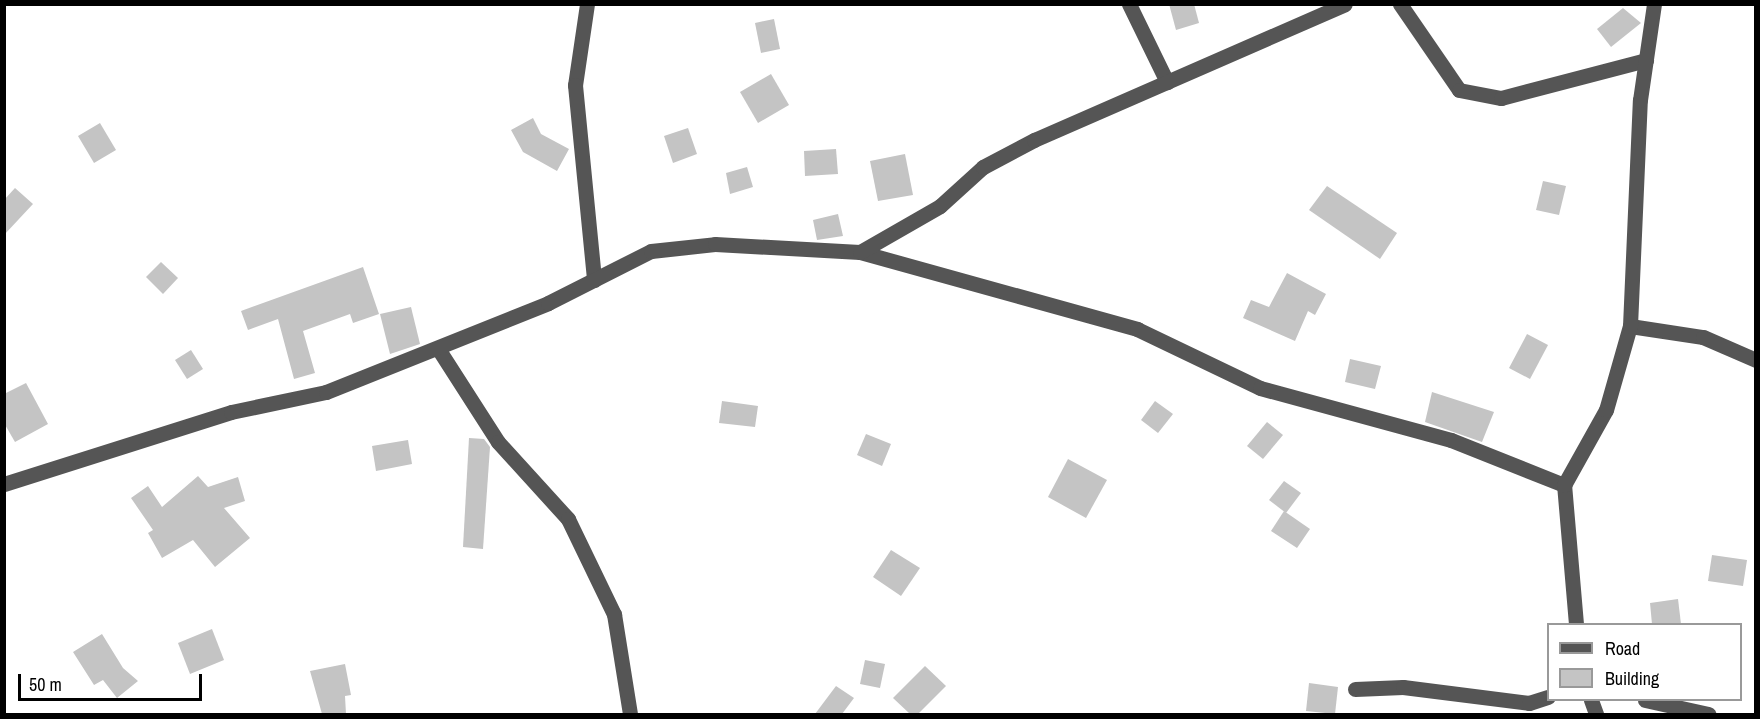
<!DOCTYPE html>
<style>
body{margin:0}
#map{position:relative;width:1760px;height:719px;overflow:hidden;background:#fff;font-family:"Archivo Narrow",sans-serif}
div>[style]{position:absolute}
.building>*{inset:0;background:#c4c4c4}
.minor>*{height:15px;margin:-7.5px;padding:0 7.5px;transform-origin:7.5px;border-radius:7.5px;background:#555}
span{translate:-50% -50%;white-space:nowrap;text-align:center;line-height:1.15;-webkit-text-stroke:6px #fff;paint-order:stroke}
.frame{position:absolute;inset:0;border:6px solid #000;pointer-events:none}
.legend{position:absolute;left:1547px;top:623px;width:195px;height:78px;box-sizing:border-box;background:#fff;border:2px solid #999;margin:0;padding:8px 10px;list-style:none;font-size:18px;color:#000}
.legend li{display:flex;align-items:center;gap:12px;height:30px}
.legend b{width:30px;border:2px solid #999}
.scale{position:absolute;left:18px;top:674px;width:184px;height:27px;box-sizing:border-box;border:3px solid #000;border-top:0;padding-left:8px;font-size:18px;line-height:21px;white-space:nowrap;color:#000;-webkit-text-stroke:4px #fff;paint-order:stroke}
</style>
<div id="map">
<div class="building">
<div style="clip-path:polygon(1169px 4px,1194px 4px,1199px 23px,1176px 30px)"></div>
<div style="clip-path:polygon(1623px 8px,1641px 23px,1611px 47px,1597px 29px)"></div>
<div style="clip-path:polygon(774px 19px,780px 49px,761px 53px,755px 23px)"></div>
<div style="clip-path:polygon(771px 74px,789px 105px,758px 123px,740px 92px)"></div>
<div style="clip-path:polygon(533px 118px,541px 134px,569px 149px,557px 171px,523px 152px,511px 130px)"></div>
<div style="clip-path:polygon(100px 123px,116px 150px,94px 163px,78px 136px)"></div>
<div style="clip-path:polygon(688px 128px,697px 154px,673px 163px,664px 136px)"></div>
<div style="clip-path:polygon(836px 149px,838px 174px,805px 176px,804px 151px)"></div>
<div style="clip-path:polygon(905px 154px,913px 195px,878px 201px,870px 161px)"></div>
<div style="clip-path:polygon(747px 167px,753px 187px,730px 194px,726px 173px)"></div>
<div style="clip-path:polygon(1543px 181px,1566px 186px,1559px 215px,1536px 210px)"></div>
<div style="clip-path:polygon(1327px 186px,1397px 233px,1380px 259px,1309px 210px)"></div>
<div style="clip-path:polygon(15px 188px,33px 204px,4px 235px,4px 200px)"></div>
<div style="clip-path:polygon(838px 214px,843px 236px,817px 240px,813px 220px)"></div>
<div style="clip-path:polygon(161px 262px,178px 278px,163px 294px,146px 277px)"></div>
<div style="clip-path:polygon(363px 267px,379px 314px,353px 323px,350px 314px,303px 331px,315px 373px,294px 379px,278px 319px,248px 330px,241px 311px)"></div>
<div style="clip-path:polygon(1287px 273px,1326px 294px,1315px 315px,1308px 311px,1295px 341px,1243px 318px,1251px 300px,1269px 307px)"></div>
<div style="clip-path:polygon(411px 307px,420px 344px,390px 354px,380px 314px)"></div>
<div style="clip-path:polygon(1527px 334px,1548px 345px,1530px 379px,1509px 368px)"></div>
<div style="clip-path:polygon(191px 350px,203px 369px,187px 379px,175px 360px)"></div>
<div style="clip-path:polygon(1350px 359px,1381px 366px,1375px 389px,1345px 382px)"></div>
<div style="clip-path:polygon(26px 383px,48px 424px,15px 442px,4px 423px,4px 394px)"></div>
<div style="clip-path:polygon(1432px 392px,1494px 412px,1482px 442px,1425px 422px)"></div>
<div style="clip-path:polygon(722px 401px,758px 406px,755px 427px,719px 423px)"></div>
<div style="clip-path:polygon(1155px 401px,1173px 414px,1158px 433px,1141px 420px)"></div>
<div style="clip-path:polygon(1267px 422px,1283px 435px,1263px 459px,1247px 446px)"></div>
<div style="clip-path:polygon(866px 434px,891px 444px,882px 466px,857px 455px)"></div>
<div style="clip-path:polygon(469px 438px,484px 439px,490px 447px,483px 549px,463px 547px)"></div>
<div style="clip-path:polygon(408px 440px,412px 464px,376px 471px,372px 446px)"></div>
<div style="clip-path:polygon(1068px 459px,1107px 480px,1086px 518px,1048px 497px)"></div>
<div style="clip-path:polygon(198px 476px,208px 487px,238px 477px,245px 501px,224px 508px,250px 538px,215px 567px,193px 540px,162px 558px,148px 533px,153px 530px,131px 498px,148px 486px,162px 507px)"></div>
<div style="clip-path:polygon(1284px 481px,1301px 493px,1286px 513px,1269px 500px)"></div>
<div style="clip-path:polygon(1284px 511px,1310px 529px,1297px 548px,1271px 531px)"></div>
<div style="clip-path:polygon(891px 550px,920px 568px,901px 596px,873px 577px)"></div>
<div style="clip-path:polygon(1712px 555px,1747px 560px,1743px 586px,1708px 581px)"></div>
<div style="clip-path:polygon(1678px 599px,1681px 624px,1652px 624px,1650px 603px)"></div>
<div style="clip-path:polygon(212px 629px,224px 660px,190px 674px,178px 643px)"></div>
<div style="clip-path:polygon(102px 634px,123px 668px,138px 681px,117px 698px,103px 680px,94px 685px,73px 652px)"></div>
<div style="clip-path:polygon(865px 660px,885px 664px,880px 688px,860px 684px)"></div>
<div style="clip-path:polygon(345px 664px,351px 695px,345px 696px,346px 714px,322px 714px,310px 671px)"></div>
<div style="clip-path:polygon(925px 666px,946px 686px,918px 714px,910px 714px,893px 698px)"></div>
<div style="clip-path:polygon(1309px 683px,1338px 687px,1335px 714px,1306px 711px)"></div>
<div style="clip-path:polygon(836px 686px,854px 698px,842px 714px,815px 714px)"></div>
</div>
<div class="minor">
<div style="left:587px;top:4px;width:82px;rotate:98.4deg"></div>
<div style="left:575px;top:85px;width:196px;rotate:84.4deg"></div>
<div style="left:1129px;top:4px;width:87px;rotate:64deg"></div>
<div style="left:1400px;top:4px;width:104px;rotate:55.5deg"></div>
<div style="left:1459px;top:90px;width:43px;rotate:10.8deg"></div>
<div style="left:1501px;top:98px;width:150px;rotate:-14.7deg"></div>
<div style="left:860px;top:252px;width:288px;rotate:15.5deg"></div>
<div style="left:1137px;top:329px;width:136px;rotate:25.6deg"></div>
<div style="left:1260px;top:388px;width:198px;rotate:15.2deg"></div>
<div style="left:1451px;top:440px;width:122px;rotate:21.7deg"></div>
<div style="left:1630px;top:326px;width:74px;rotate:8.6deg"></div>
<div style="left:1703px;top:337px;width:58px;rotate:23.5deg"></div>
<div style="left:439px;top:350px;width:109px;rotate:57.3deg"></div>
<div style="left:498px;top:442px;width:104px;rotate:47.7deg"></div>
<div style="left:568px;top:519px;width:106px;rotate:64.2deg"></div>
<div style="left:614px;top:614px;width:101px;rotate:80.9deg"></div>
<div style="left:4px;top:484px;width:238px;rotate:-17.6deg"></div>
<div style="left:231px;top:412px;width:97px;rotate:-11.9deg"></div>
<div style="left:326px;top:392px;width:239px;rotate:-21.8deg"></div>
<div style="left:548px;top:303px;width:115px;rotate:-26.8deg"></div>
<div style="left:651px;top:251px;width:64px;rotate:-6.2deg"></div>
<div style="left:715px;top:244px;width:145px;rotate:3.2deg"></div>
<div style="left:860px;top:252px;width:92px;rotate:-29.9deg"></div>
<div style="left:940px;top:206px;width:58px;rotate:-42.2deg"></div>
<div style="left:983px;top:167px;width:58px;rotate:-27.9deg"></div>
<div style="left:1034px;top:140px;width:339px;rotate:-23.6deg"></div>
<div style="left:1576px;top:624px;width:140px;rotate:-94.9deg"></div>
<div style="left:1564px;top:485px;width:86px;rotate:-60.8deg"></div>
<div style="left:1606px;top:410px;width:87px;rotate:-74.1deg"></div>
<div style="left:1630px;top:326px;width:226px;rotate:-87.5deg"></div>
<div style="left:1640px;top:100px;width:97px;rotate:-81.7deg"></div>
<div style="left:1355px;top:689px;width:48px;rotate:-2.4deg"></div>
<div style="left:1403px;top:687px;width:127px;rotate:7.2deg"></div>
<div style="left:1529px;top:703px;width:20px;rotate:-18deg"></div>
<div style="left:1591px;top:700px;width:15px;rotate:70deg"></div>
<div style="left:1645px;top:700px;width:65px;rotate:12.5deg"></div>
</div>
<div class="frame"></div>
<ul class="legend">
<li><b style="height:8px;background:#555"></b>Road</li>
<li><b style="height:16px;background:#c4c4c4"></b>Building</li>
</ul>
<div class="scale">50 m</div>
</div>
